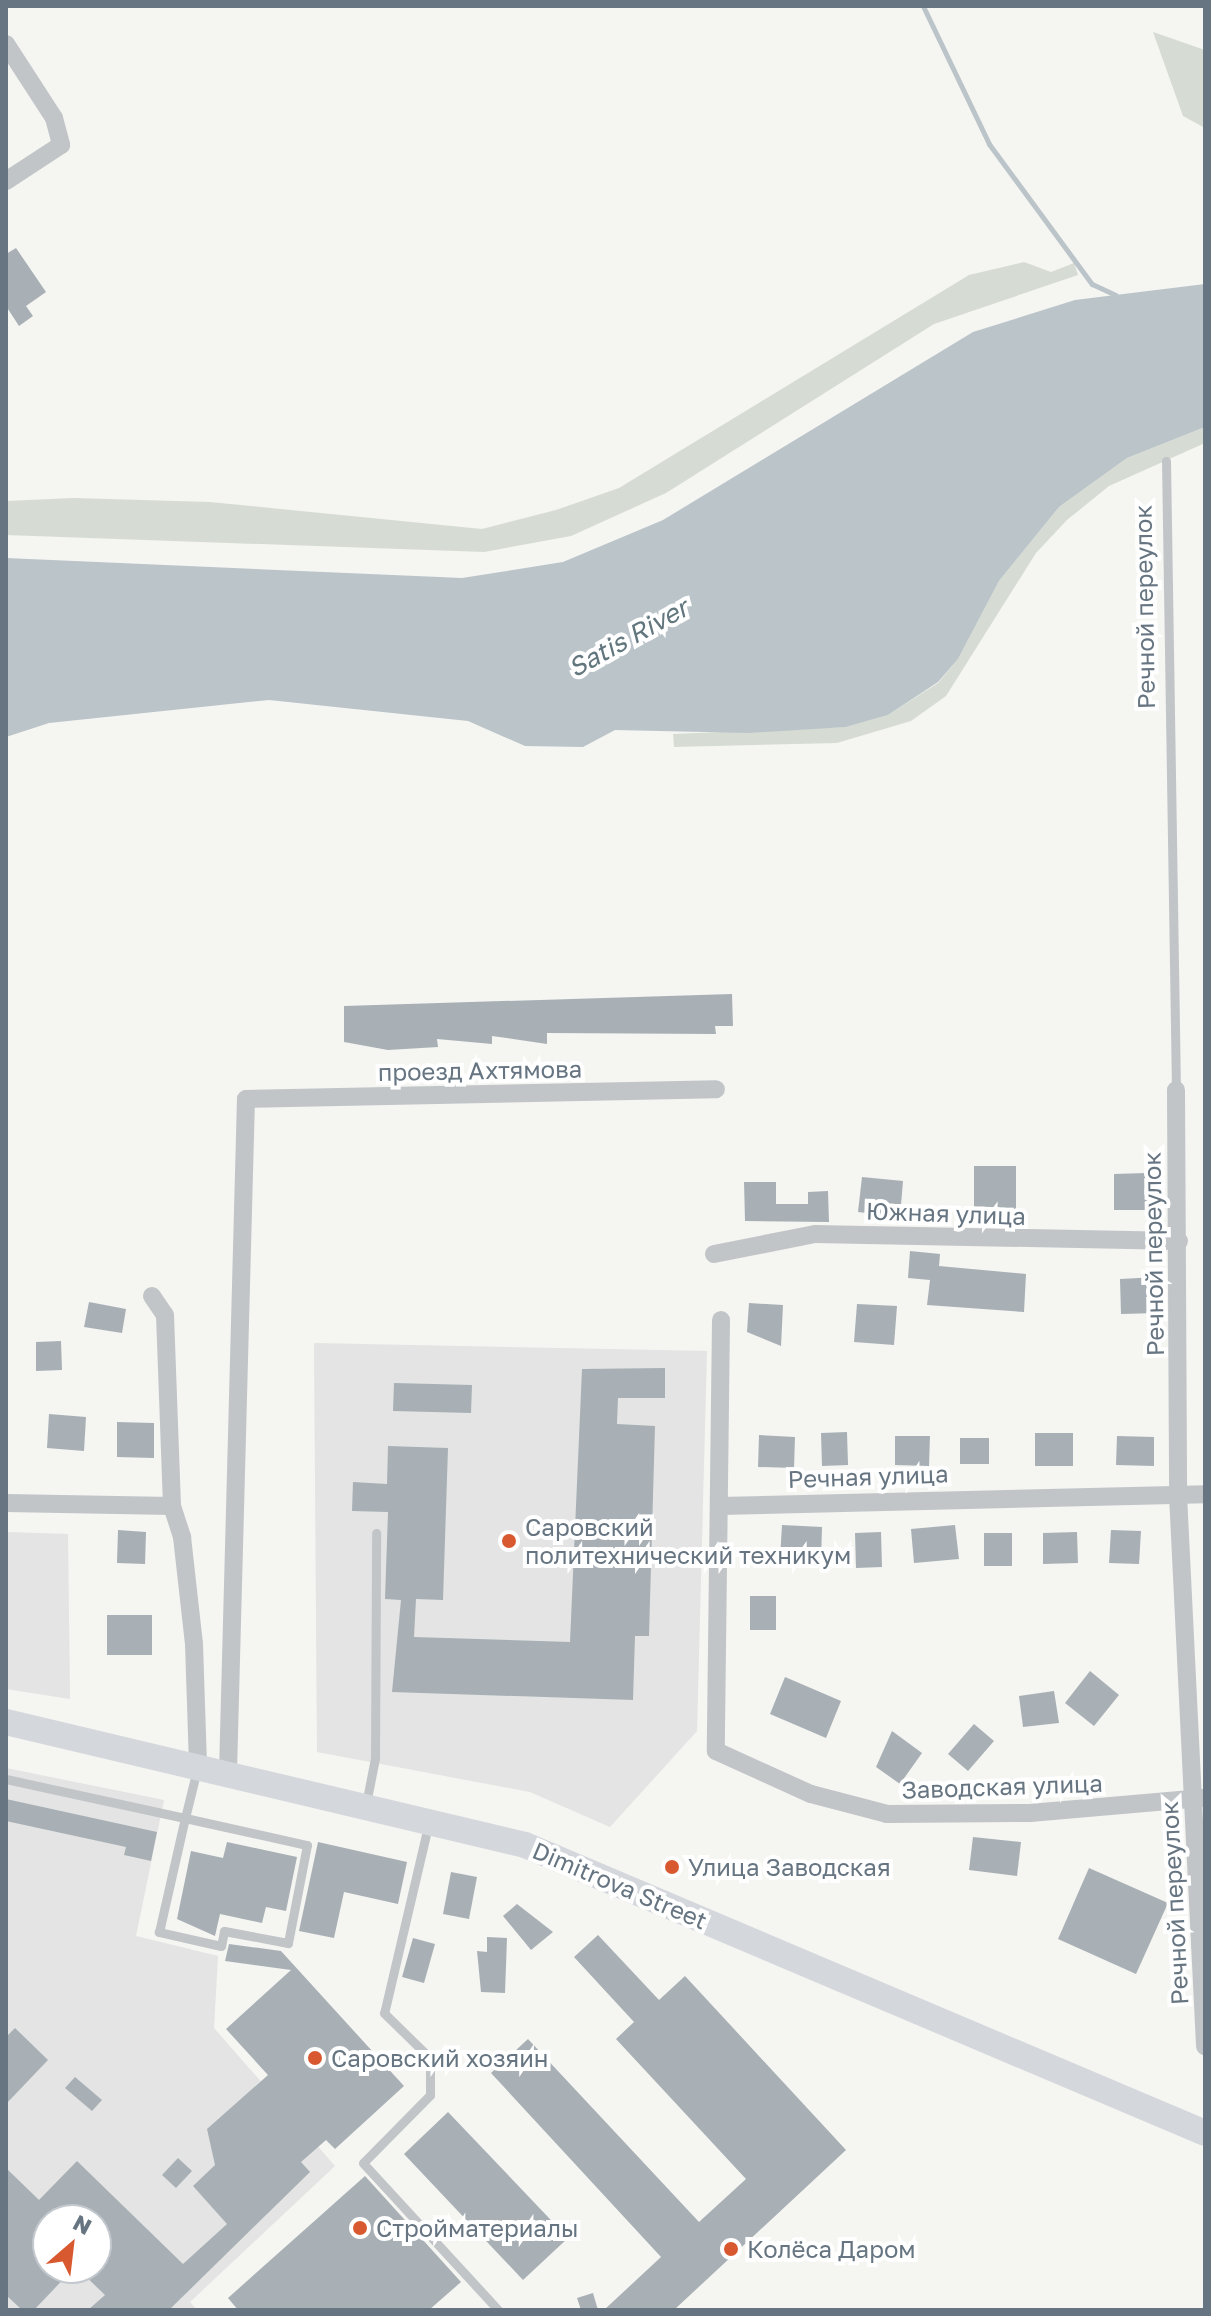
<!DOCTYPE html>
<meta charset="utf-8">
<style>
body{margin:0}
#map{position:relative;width:1211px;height:2316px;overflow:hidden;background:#f5f5f2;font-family:"Golos Text",sans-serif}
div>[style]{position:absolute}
.built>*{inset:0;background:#e3e4e3}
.green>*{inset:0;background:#d6dcd3}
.water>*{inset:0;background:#bbc4c9}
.stream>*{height:5px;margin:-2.5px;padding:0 2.5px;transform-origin:2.5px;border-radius:2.5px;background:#bbc4c9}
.building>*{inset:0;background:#a8b0b5}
.lane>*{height:9px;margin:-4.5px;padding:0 4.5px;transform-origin:4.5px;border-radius:4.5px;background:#c1c5c8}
.street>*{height:18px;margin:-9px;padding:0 9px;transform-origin:9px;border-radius:9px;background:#c1c5c8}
.secondary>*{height:26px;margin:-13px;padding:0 13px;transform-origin:13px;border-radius:13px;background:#d4d8dc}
.dots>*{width:22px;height:22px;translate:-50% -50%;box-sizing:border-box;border:4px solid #fff;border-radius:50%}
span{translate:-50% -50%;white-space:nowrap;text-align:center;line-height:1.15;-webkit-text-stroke:8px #fff;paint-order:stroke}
.street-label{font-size:24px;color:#667581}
.poi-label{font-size:24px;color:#667581}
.left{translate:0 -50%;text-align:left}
.water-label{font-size:26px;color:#62767e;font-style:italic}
.frame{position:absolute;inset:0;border:8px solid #667581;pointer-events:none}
.north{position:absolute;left:32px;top:2204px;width:80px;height:80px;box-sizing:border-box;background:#fff;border:2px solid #c2c8cd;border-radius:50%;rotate:28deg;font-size:22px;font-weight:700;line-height:32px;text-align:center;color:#667581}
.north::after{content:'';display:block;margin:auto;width:28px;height:36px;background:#d8592f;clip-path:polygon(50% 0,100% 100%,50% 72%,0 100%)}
</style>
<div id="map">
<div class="built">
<div style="clip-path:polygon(314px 1343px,707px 1351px,697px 1731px,610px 1827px,530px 1792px,317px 1752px)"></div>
<div style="clip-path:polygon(6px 1532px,68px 1534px,70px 1699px,6px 1689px)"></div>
<div style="clip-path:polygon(evenodd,6px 1768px,164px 1800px,136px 1936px,218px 1956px,214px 2028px,335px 2166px,190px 2302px,197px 2310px,6px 2310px,6px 1768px,48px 2220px,96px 2220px,96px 2268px,48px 2268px,48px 2220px)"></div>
</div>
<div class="green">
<div style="clip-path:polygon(1153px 32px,1205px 50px,1205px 128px,1183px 116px)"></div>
<div style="clip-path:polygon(1024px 262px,1051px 272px,1074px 263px,1078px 275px,934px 324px,666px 493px,571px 536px,484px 552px,6px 535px,6px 501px,74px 498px,210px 502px,482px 529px,556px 510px,619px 488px,969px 275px)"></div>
<div style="clip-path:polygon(1205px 427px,1205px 443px,1109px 486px,1067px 520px,1036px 553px,946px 696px,911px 721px,837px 743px,674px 747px,673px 734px,846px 727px,888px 715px,938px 683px,958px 659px,999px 581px,1059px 507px,1127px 458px)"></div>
</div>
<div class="water">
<div style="clip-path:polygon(1205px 284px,1205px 427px,1127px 458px,1059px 507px,999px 581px,958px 659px,938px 682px,888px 715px,846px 727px,748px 733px,615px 730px,583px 747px,525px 746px,468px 721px,269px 700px,49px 723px,6px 737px,6px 558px,462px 578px,563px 562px,663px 520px,973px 332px,1075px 300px)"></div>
</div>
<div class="stream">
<div style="left:923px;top:6px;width:153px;rotate:64.4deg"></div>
<div style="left:989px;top:144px;width:174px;rotate:53.7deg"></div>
<div style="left:1092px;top:284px;width:26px;rotate:25deg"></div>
</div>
<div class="building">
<div style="clip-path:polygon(16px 248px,46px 292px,26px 306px,33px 316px,19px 326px,6px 306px,6px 254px)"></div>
<div style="clip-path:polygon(732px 994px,733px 1026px,715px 1026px,716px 1034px,547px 1033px,547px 1044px,492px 1036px,492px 1044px,437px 1039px,438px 1047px,388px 1050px,344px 1042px,344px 1006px)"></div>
<div style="clip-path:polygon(974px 1166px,1016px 1166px,1016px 1209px,974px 1209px)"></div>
<div style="clip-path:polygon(1146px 1173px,1147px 1210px,1114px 1210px,1114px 1174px)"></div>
<div style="clip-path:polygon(862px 1177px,903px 1181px,900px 1217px,858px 1212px)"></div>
<div style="clip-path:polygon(744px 1182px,776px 1182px,776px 1204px,808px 1204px,808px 1192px,828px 1191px,829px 1222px,745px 1221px)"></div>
<div style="clip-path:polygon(910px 1251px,940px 1254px,939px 1266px,1026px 1274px,1024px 1312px,927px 1305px,930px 1280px,908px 1278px)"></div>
<div style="clip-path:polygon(1157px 1277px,1159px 1313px,1121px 1314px,1120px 1279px)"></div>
<div style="clip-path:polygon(89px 1302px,126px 1309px,122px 1333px,84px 1327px)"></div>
<div style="clip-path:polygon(749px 1303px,783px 1305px,781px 1346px,747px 1332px)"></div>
<div style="clip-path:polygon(857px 1304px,897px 1306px,894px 1345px,854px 1342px)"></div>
<div style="clip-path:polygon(61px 1341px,62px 1370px,36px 1371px,36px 1342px)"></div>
<div style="clip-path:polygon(665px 1368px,665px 1398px,618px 1398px,617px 1424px,655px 1426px,649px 1636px,635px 1636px,633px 1700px,392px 1692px,401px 1600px,385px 1599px,388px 1512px,352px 1511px,353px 1482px,387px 1484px,388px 1446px,448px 1448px,443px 1600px,416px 1599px,414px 1637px,570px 1642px,582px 1369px)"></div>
<div style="clip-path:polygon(394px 1383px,472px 1385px,471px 1413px,393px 1411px)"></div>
<div style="clip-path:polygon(49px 1414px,86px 1417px,84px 1451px,47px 1448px)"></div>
<div style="clip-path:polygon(117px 1422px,154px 1423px,154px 1458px,117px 1457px)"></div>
<div style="clip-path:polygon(847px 1432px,848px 1465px,822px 1466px,821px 1433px)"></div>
<div style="clip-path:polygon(1035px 1433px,1073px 1433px,1073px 1466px,1035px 1466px)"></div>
<div style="clip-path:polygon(759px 1435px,795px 1437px,794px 1468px,758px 1467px)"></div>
<div style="clip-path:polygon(895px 1436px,930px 1436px,929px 1466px,895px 1465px)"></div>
<div style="clip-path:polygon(1117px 1436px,1154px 1437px,1154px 1466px,1116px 1465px)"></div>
<div style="clip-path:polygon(960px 1438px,989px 1438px,989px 1464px,960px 1464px)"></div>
<div style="clip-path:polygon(782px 1525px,822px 1527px,821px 1561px,780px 1558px)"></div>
<div style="clip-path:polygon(955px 1525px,959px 1559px,914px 1563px,911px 1529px)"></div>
<div style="clip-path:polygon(118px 1530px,146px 1532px,145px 1564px,117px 1563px)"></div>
<div style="clip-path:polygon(1111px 1530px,1141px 1531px,1139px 1564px,1109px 1563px)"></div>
<div style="clip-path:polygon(881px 1532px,882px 1567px,856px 1568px,855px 1533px)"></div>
<div style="clip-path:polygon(1077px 1532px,1078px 1563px,1043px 1564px,1043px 1533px)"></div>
<div style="clip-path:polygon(984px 1533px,1012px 1533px,1012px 1566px,984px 1566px)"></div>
<div style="clip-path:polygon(750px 1596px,776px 1596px,776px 1630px,750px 1630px)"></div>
<div style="clip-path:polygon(107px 1615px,152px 1615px,152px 1655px,107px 1655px)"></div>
<div style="clip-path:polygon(1090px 1671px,1119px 1695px,1094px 1726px,1065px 1703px)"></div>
<div style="clip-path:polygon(785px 1677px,841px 1701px,826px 1738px,770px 1714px)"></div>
<div style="clip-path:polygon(1054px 1691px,1059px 1723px,1023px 1727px,1019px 1696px)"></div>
<div style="clip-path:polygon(974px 1724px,994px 1741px,968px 1771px,948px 1754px)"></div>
<div style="clip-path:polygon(892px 1731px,922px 1753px,900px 1784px,876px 1767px)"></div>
<div style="clip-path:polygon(6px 1799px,157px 1832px,151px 1861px,124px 1855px,126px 1847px,6px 1821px)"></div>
<div style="clip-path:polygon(973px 1837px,1021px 1842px,1017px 1876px,969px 1870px)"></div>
<div style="clip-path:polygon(227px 1842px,297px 1857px,286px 1911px,266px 1907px,262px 1923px,220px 1914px,215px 1936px,177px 1919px,191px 1851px,223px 1858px)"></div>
<div style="clip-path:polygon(318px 1842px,407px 1862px,398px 1904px,344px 1892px,334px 1938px,299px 1931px)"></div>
<div style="clip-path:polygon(1089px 1868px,1168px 1903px,1136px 1974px,1058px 1939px)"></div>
<div style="clip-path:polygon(451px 1872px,477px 1877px,469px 1919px,443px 1914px)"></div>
<div style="clip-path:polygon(517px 1904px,553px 1932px,531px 1950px,503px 1916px)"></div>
<div style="clip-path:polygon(598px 1935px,659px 2000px,685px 1976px,846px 2150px,674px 2310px,604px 2310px,661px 2257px,491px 2073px,528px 2039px,699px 2222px,746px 2179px,616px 2039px,634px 2022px,574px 1957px)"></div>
<div style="clip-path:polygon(487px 1937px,507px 1938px,505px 1993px,481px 1992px,477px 1951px,487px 1952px)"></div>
<div style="clip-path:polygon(413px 1938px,435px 1944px,424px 1983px,402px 1977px)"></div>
<div style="clip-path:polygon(229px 1944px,281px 1951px,404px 2086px,335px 2149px,326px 2140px,301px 2162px,310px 2172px,169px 2310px,88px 2310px,105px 2295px,77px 2268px,96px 2268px,96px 2220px,48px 2220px,48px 2268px,74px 2268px,34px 2310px,22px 2310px,6px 2295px,6px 2168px,39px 2200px,77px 2161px,183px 2264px,227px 2224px,193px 2186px,215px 2165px,207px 2129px,268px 2075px,226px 2029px,291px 1970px,225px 1961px)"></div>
<div style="clip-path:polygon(15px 2028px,48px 2060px,6px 2104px,6px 2037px)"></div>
<div style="clip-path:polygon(75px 2077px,102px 2100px,92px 2111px,65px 2088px)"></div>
<div style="clip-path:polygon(448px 2112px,568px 2238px,523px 2280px,404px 2154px)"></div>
<div style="clip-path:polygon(178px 2158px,192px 2171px,176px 2188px,162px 2175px)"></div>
<div style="clip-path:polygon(365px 2176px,461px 2282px,429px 2310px,238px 2310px,228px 2298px)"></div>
<div style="clip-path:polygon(593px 2293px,598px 2310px,581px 2310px,577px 2298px)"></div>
</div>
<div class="lane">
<div style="left:1166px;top:461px;width:629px;rotate:89.09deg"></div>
<div style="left:6px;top:1779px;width:183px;rotate:12.3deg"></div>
<div style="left:185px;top:1818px;width:125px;rotate:12.5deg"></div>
<div style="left:307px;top:1845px;width:100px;rotate:101deg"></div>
<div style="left:288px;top:1943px;width:65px;rotate:-169.4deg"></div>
<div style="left:224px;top:1931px;width:15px;rotate:101deg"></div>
<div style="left:221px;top:1946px;width:64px;rotate:-167.3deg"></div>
<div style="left:159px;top:1932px;width:117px;rotate:-77.2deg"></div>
<div style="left:185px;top:1818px;width:50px;rotate:-76.2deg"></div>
<div style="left:366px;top:1804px;width:47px;rotate:-78.9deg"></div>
<div style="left:375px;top:1758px;width:225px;rotate:-89.7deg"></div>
<div style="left:428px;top:1826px;width:192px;rotate:103.2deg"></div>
<div style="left:384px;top:2013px;width:64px;rotate:44.4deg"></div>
<div style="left:430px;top:2058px;width:37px;rotate:90deg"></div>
<div style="left:430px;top:2095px;width:95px;rotate:134.6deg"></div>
<div style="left:363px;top:2163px;width:200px;rotate:47.4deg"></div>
</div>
<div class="street">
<div style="left:6px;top:44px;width:88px;rotate:57deg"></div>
<div style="left:54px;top:118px;width:28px;rotate:75deg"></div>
<div style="left:61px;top:145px;width:66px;rotate:146.8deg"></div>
<div style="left:1176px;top:1090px;width:405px;rotate:89.7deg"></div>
<div style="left:1178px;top:1495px;width:552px;rotate:87.19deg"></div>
<div style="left:714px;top:1254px;width:103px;rotate:-11.2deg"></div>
<div style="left:815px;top:1234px;width:364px;rotate:1.1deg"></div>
<div style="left:152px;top:1296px;width:23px;rotate:56deg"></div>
<div style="left:165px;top:1315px;width:191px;rotate:87.9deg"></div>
<div style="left:172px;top:1506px;width:33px;rotate:72deg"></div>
<div style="left:182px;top:1537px;width:108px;rotate:83.6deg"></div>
<div style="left:194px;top:1644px;width:121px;rotate:88.1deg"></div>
<div style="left:721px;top:1320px;width:431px;rotate:90.7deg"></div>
<div style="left:716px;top:1751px;width:104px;rotate:24.4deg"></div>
<div style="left:811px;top:1794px;width:79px;rotate:14.7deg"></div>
<div style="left:887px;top:1814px;width:143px;rotate:-0.4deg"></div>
<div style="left:1030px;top:1813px;width:173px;rotate:-5deg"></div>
<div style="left:6px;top:1503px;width:166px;rotate:1deg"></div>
<div style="left:720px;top:1506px;width:485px;rotate:-1.4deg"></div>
<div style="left:228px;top:1772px;width:673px;rotate:-88.47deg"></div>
<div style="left:246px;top:1099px;width:470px;rotate:-1.2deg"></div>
</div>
<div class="secondary">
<div style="left:6px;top:1722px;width:533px;rotate:13.33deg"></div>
<div style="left:525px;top:1845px;width:738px;rotate:22.95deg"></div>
</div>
<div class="dots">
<div style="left:509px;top:1541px;background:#d8592f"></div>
<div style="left:672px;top:1867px;background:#d8592f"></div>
<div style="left:315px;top:2058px;background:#d8592f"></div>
<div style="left:360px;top:2228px;background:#d8592f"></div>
<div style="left:731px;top:2249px;background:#d8592f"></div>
</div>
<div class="street-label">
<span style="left:1144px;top:607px;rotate:-91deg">Речной переулок</span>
<span style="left:480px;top:1070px;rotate:-1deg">проезд Ахтямова</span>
<span style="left:946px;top:1213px;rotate:2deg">Южная улица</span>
<span style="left:1153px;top:1254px;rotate:-91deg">Речной переулок</span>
<span style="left:868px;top:1476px;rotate:-2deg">Речная улица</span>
<span style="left:1002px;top:1786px;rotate:-2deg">Заводская улица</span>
<span style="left:620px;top:1885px;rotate:23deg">Dimitrova Street</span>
<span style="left:1174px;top:1903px;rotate:-93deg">Речной переулок</span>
</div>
<div class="poi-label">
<span class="left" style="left:525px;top:1541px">Саровский<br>политехнический техникум</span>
<span class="left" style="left:688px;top:1867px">Улица Заводская</span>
<span class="left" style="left:331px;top:2058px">Саровский хозяин</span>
<span class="left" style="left:376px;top:2228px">Стройматериалы</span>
<span class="left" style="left:747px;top:2249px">Колёса Даром</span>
</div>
<div class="water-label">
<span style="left:628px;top:638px;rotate:-29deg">Satis River</span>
</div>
<div class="frame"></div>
<div class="north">N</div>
</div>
